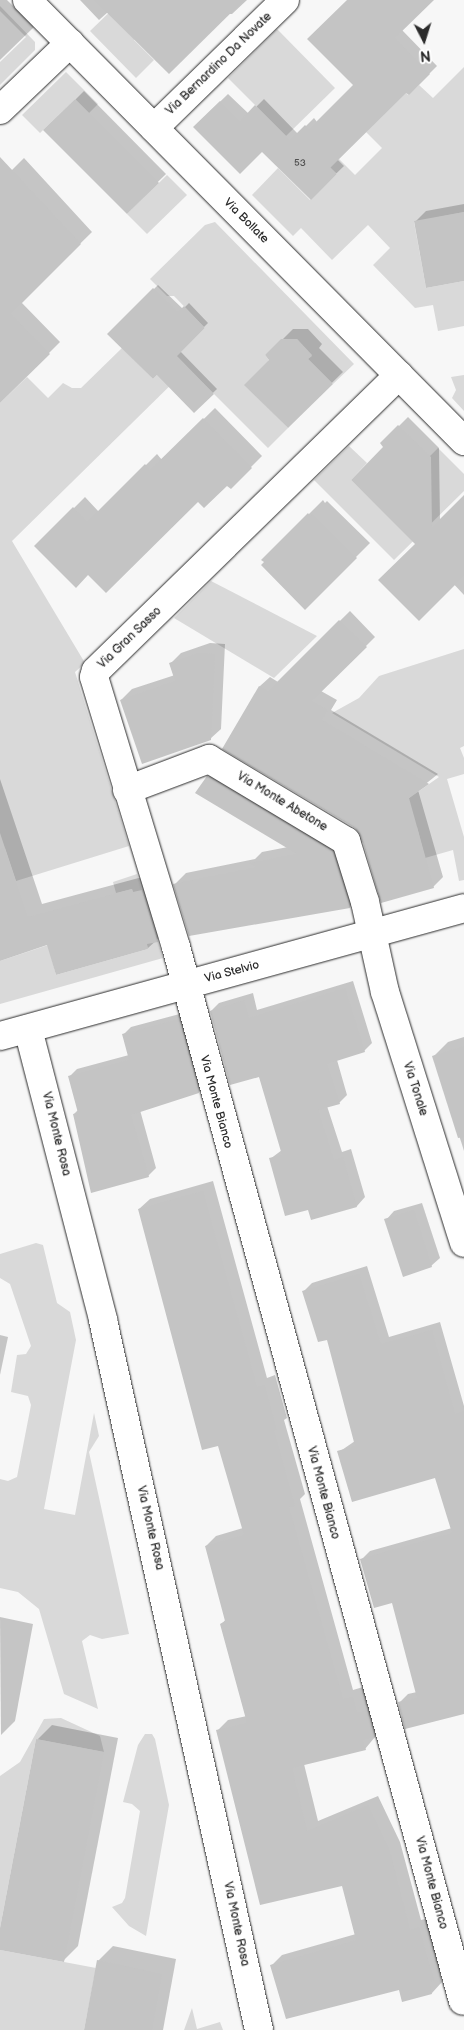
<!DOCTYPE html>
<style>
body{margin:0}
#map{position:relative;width:464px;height:2030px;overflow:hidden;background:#f7f7f7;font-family:"Balsamiq Sans",sans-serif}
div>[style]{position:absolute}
.green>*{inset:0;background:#d9d9d9}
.shadow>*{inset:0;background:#0003}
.building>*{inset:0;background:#c4c4c4}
.roads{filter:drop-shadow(0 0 1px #2b2b2b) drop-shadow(0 0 1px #2b2b2b)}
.street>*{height:28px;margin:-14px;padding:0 14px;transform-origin:14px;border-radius:14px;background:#fff}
.secondary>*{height:28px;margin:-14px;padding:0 14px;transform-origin:14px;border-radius:14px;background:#fff}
span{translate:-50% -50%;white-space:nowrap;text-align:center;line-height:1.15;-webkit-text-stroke:4px #fff;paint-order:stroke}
.number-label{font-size:10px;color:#515151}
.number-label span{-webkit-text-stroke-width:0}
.street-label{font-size:12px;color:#2b2b2b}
.north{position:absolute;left:399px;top:15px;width:50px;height:50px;-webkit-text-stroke:4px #fff;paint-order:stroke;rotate:175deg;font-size:14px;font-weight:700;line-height:20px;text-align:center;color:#2b2b2b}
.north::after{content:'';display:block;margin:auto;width:18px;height:22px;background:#2b2b2b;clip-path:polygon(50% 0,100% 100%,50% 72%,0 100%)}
</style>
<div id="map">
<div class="green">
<div style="clip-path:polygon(118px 4px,148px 26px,134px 40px,154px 60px,136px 78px,90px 31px)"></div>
<div style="clip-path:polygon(0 6px,35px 42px,35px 50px,0 85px,0 62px,26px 37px,0 11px)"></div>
<div style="clip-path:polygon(277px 29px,335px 88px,286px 136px,228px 78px)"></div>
<div style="clip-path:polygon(464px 67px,464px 212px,414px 222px,426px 288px,464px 281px,464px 326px,438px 331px,433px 305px,415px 308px,373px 265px,390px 248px,368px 225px,332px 260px,301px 228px,293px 236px,252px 195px,278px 168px,310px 200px,337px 174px,312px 149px,321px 141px,355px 175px,382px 148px,366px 132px,388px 74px,408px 95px,419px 85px,433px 98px)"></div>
<div style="clip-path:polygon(66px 72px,98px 104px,89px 113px,75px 99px,40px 133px,22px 115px)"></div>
<div style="clip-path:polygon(167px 175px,187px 195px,147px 234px,127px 214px)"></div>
<div style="clip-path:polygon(215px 222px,354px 364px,333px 384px,308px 359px,312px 355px,297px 339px,265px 355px,269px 360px,252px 392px,288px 428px,268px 448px,188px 368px,12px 541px,85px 663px,75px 672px,129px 846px,16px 881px,0 833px,0 403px,27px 377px,48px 398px,63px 383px,72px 388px,81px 388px,122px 348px,153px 379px,205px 328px,174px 296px,167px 296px,150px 279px,205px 225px)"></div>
<div style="clip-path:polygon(464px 375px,464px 411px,452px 398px,456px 390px,451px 377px)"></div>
<div style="clip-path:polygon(349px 446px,367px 463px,351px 480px,396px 524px,423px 463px,438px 448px,464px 474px,464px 491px,394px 560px,314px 480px)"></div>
<div style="clip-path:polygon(211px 581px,317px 636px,274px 678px,174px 618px)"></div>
<div style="clip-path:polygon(464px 649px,464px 746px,460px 748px,464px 758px,464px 774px,447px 779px,464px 837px,464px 880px,459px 881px,453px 850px,425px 858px,417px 827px,360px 843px,358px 834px,439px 777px,332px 713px,359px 698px,379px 676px)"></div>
<div style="clip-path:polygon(137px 874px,163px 958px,0 1004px,0 961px,48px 945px,56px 975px,148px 949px,132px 889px,116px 893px,113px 882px)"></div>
<div style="clip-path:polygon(36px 1243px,43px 1245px,57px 1303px,70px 1312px,76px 1340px,44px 1509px,75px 1515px,94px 1413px,99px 1436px,89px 1452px,129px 1634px,102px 1639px,90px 1635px,82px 1641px,98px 1709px,64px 1694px,39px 1609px,18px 1592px,0 1588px,0 1479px,8px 1481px,17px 1477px,31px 1405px,28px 1396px,11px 1392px,17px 1355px,26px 1354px,31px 1346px,10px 1284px,0 1278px,0 1254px)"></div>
<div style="clip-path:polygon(61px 1718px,100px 1736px,104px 1752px,36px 1739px,0 1928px,0 1776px,20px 1762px,44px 1719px)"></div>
<div style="clip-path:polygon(145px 1734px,152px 1734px,155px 1739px,169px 1805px,146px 1936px,129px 1926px,112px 1907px,122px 1903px,125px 1898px,140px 1811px,132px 1804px,123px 1802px,138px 1745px)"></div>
<div style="clip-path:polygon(0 1950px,96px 1968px,84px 2030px,0 2030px)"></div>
<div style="clip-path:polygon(192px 2008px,197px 2029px,220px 2022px,223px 2030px,184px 2030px)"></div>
</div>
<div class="shadow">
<div style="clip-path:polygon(0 0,7px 0,34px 27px,0 60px)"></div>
<div style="clip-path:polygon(80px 0,247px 0,232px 14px,108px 12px,99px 20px)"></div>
<div style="clip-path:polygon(348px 0,432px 0,402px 30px,437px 66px,409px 94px,406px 91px,337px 159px,344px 166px,311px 198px,262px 150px,194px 127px,228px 94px,249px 114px,264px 99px,298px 134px,314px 118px,317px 122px,355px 85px)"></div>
<div style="clip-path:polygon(84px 91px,166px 174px,127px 212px,45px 130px)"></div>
<div style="clip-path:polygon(24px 158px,92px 232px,21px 302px,60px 342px,5px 397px,0 392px,0 182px)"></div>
<div style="clip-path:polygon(464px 204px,464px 280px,415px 222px,426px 211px)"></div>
<div style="clip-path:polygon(158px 285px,183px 309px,189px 303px,208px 323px,180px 351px,217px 389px,194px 411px,157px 373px,109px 334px)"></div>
<div style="clip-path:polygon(293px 329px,308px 329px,322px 344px,319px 348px,343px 372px,288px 426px,271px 360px,267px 355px)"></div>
<div style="clip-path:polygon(215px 408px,262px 456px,231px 487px,227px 484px,198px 500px,88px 574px,36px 546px,85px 497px,99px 512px,157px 454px,162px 460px)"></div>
<div style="clip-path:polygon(408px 417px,439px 448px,440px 520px,464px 497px,464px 595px,416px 544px,382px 443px)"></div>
<div style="clip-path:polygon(323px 500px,325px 503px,327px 501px,370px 543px,305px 608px,263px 560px)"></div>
<div style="clip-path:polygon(350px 611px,375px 637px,321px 691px,337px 700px,331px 710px,438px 774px,418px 790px,443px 877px,433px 887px,362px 836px,355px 827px,224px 748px,260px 686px,270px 677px,278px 682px)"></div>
<div style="clip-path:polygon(210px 643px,225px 644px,221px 729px,210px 739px,121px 700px,132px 689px,175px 675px,171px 663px,181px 653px)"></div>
<div style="clip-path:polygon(220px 766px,344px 840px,361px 895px,350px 907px,190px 934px,175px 884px,186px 873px,255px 859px,262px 852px,288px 847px,208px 777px)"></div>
<div style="clip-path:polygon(0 779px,42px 904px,146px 876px,171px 927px,148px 948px,48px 943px,0 959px)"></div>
<div style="clip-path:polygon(353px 981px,372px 1043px,364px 1051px,337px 1060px,347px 1095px,339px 1103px,327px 1106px,342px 1152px,351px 1149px,365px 1197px,357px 1206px,309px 1208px,270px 1159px,282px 1150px,259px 1075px,211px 1011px,219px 1003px,253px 993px,257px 1010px)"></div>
<div style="clip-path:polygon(187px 1012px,207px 1084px,199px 1092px,140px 1110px,156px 1168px,148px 1176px,74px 1114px,78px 1110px,69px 1077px,77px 1069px,129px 1055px,123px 1035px,131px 1027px)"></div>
<div style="clip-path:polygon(464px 1037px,464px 1151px,434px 1056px,448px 1042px)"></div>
<div style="clip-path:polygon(213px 1181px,267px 1378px,275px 1375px,287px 1418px,284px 1420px,305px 1494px,300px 1499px,353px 1690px,363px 1687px,367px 1703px,378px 1701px,385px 1725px,365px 1749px,304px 1764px,318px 1821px,378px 1796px,400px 1842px,421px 1920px,429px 1918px,443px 1969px,440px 1972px,442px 1982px,432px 1993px,272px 1965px,282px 1955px,356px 1934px,343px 1884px,217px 1731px,228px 1720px,247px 1716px,222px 1624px,226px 1619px,206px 1546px,216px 1536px,243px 1528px,219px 1444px,139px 1209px,150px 1199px)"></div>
<div style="clip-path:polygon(422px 1203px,440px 1258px,431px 1266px,386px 1220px,394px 1211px)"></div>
<div style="clip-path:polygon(367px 1266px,389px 1337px,440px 1322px,464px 1406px,464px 1713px,399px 1703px,408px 1694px,417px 1692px,393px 1602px,362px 1559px,370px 1551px,452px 1528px,436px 1476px,339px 1452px,355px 1441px,328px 1338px,304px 1291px,312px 1283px)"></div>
<div style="clip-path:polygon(0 1335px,8px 1337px,0 1375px)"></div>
<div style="clip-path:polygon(0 1617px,33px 1624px,15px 1721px,1px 1735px)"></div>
<div style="clip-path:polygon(52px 1725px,118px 1738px,78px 1946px,63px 1961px,0 1949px,0 1934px,37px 1740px)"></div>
<div style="clip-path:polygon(113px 1946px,176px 1959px,163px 2030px,85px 2030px,98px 1961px)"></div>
</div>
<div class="building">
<div style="clip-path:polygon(94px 0,244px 0,169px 74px)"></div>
<div style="clip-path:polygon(347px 0,434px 0,395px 38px,430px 74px,409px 95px,406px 93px,330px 168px,337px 174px,311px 200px,262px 152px,240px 174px,193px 127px,220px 101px,240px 121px,255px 105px,290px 140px,305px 125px,309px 129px,353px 85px,307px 39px)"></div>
<div style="clip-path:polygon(75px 99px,159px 183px,127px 214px,43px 130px)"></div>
<div style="clip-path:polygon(0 157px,81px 244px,11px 314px,50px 354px,0 403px)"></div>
<div style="clip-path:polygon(464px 212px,464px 281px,426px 288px,414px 221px)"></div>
<div style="clip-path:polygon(153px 288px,178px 312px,184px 306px,205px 328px,177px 356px,214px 394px,194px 413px,157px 375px,153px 379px,107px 334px)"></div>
<div style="clip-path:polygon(281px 339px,297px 339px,312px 356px,308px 359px,333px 384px,288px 428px,244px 385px,269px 360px,265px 355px)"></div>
<div style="clip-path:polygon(203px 418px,252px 468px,231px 489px,227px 486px,204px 508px,198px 502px,106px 593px,88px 575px,76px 588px,34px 546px,73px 507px,87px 522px,145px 464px,150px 470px)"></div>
<div style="clip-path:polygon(398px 425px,431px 457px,432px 527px,464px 495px,464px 576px,419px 621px,378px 580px,415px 544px,351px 480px,383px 447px,380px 443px)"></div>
<div style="clip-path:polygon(308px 513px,310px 516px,313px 514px,357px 558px,305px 610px,261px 565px,264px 562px,261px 560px)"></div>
<div style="clip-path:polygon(339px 620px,367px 647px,312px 701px,328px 710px,322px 720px,429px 784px,409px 798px,434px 888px,381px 903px,361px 836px,355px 828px,222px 749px,259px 686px,268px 691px)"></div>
<div style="clip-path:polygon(198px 653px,215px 654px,211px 740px,142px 764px,120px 700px,175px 681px,169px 663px)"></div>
<div style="clip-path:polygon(207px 776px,333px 851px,350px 908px,189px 936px,173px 884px,257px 867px,249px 863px,297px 854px,195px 793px)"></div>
<div style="clip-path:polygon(5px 848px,28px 917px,132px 889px,133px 892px,142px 890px,158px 942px,147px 944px,148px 949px,56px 975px,47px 945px,0 961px,0 849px)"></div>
<div style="clip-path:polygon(345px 988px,365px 1052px,327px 1064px,340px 1104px,318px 1110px,334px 1160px,343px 1157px,357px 1207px,311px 1220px,308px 1210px,285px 1216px,269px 1158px,282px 1155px,259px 1077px,230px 1085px,210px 1011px,244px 1000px,249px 1018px)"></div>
<div style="clip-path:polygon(179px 1019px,199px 1093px,131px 1115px,149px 1177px,91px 1193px,73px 1114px,78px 1113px,68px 1076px,129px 1060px,122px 1034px)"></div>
<div style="clip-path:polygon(464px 1046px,464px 1137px,458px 1138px,432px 1056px)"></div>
<div style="clip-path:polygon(203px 1191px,257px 1387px,265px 1385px,277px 1430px,274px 1430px,295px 1506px,289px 1507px,343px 1699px,353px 1697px,357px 1713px,368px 1710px,375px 1737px,363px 1740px,366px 1750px,292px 1768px,307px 1831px,368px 1805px,390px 1851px,410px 1930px,419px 1927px,434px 1980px,430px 1982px,432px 1994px,402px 2002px,399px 1990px,286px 2019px,270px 1965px,356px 1940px,342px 1886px,260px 1905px,216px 1730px,247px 1723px,220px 1624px,225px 1621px,205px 1546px,244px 1535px,218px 1446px,202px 1450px,138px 1209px)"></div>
<div style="clip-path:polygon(414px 1210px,432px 1267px,403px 1277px,384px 1219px)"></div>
<div style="clip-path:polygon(359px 1274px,381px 1344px,432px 1330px,455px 1414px,464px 1411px,464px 1714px,405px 1729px,398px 1702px,417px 1698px,392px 1603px,374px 1608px,360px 1559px,452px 1533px,435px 1478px,352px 1502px,337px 1451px,355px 1446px,327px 1340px,318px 1342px,302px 1291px)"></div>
<div style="clip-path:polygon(36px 1739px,104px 1752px,64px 1962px,0 1950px,0 1928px)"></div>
<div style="clip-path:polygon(97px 1960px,162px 1974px,152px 2030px,84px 2030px)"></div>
</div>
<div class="roads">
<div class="street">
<div style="left:27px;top:0;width:621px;rotate:45.26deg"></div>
<div style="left:0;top:110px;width:97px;rotate:-43.7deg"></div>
<div style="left:154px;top:128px;width:183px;rotate:-44.3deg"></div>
<div style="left:399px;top:375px;width:424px;rotate:135.7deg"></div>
<div style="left:96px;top:671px;width:6px;rotate:108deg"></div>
<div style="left:94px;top:677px;width:282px;rotate:73.1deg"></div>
<div style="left:176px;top:947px;width:1092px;rotate:74.77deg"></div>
<div style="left:127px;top:790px;width:88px;rotate:-20.7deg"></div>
<div style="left:209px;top:759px;width:160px;rotate:30.9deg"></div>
<div style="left:346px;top:841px;width:64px;rotate:72.7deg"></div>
<div style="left:365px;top:902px;width:92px;rotate:77.5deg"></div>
<div style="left:385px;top:992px;width:263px;rotate:72.5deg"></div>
<div style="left:28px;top:1029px;width:301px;rotate:75.5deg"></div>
<div style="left:103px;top:1320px;width:727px;rotate:77.61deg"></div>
</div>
<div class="secondary">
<div style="left:0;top:1036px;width:481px;rotate:-15.4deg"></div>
</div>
</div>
<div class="number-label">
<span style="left:300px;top:164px">53</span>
</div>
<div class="street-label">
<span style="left:219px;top:64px;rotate:-44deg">Via Bernardino Da Novate</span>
<span style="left:246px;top:221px;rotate:45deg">Via Bollate</span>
<span style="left:130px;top:638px;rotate:-44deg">Via Gran Sasso</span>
<span style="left:282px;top:802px;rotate:31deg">Via Monte Abetone</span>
<span style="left:232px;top:972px;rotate:-15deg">Via Stelvio</span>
<span style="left:415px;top:1089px;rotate:72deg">Via Tonale</span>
<span style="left:216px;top:1102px;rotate:75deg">Via Monte Bianco</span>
<span style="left:56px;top:1134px;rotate:76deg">Via Monte Rosa</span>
<span style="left:323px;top:1493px;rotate:75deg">Via Monte Bianco</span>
<span style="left:150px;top:1528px;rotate:77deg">Via Monte Rosa</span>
<span style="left:431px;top:1883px;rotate:75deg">Via Monte Bianco</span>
<span style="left:236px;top:1924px;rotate:78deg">Via Monte Rosa</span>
</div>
<div class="north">N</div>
</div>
